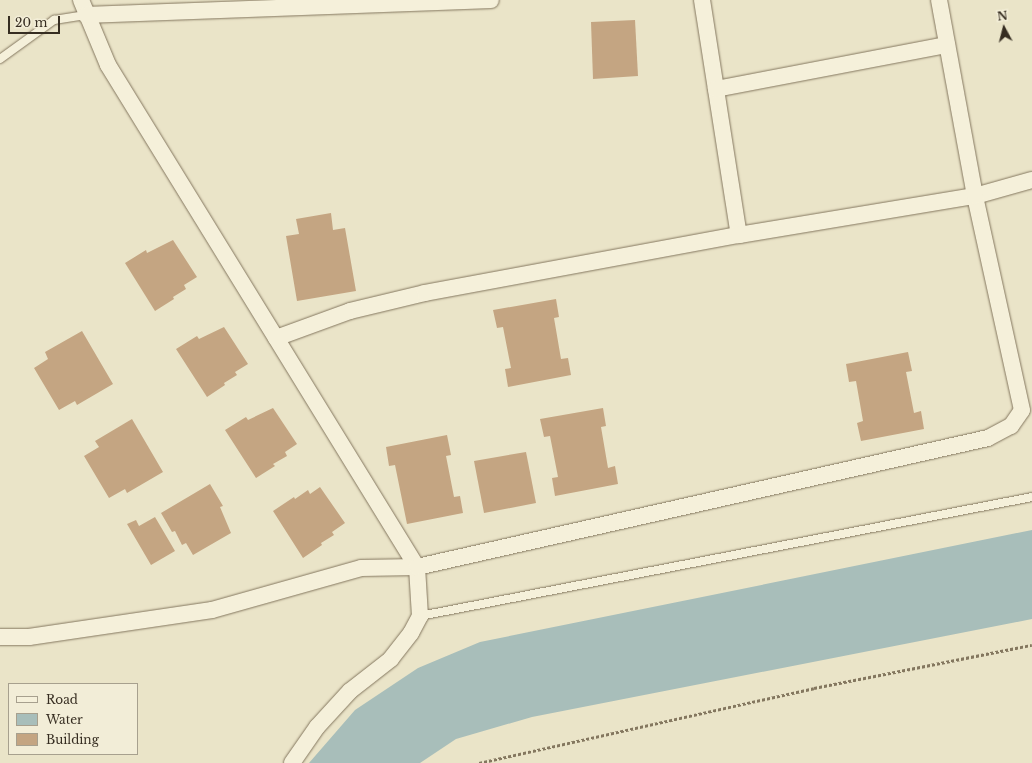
<!DOCTYPE html>
<style>
body{margin:0}
#map{position:relative;width:1032px;height:763px;overflow:hidden;background:#eae4c8;font-family:"Libre Baskerville",serif}
div>[style]{position:absolute}
.water>*{inset:0;background:#a8beba}
.building>*{inset:0;background:#c4a582}
.path>*{height:2.5px;margin-top:-1.25px;transform-origin:0;background:repeating-linear-gradient(90deg,#84775f 0 3px,transparent 0 5px)}
.roads{filter:drop-shadow(0 0 1px #84775f) drop-shadow(0 0 1px #84775f)}
.lane>*{height:8px;margin:-4px;padding:0 4px;transform-origin:4px;border-radius:4px;background:#f5f0da}
.street>*{height:16px;margin:-8px;padding:0 8px;transform-origin:8px;border-radius:8px;background:#f5f0da}
span{translate:-50% -50%;white-space:nowrap;text-align:center;line-height:1.15;-webkit-text-stroke:3px #f2edd7;paint-order:stroke}
.legend{position:absolute;left:8px;top:683px;width:130px;height:72px;box-sizing:border-box;background:#f2edd7;border:1px solid #a7a08e;margin:0;padding:5px 7px;list-style:none;font-size:12px;color:#362d21}
.legend li{display:flex;align-items:center;gap:8px;height:20px}
.legend b{width:20px;border:1px solid #a7a08e}
.north{position:absolute;left:984px;top:8px;width:40px;height:40px;-webkit-text-stroke:3px #f2edd7;paint-order:stroke;rotate:353deg;font-size:11px;font-weight:700;line-height:16px;text-align:center;color:#362d21}
.north::after{content:'';display:block;margin:auto;width:14px;height:18px;background:#362d21;clip-path:polygon(50% 0,100% 100%,50% 72%,0 100%)}
.scale{position:absolute;left:8px;top:16px;width:52px;height:18px;box-sizing:border-box;border:2px solid #362d21;border-top:0;padding-left:5px;font-size:12px;line-height:14px;white-space:nowrap;color:#362d21;-webkit-text-stroke:3px #f2edd7;paint-order:stroke}
</style>
<div id="map">
<div class="water">
<div style="clip-path:polygon(1032px 530px,1032px 619px,532px 717px,456px 739px,420px 763px,309px 763px,355px 710px,418px 668px,480px 642px)"></div>
</div>
<div class="building">
<div style="clip-path:polygon(635px 20px,638px 76px,593px 79px,591px 22px)"></div>
<div style="clip-path:polygon(331px 213px,333px 230px,345px 228px,356px 291px,297px 301px,286px 236px,299px 234px,296px 219px)"></div>
<div style="clip-path:polygon(173px 240px,197px 277px,184px 285px,186px 289px,173px 297px,174px 299px,155px 311px,125px 263px,146px 250px,147px 253px)"></div>
<div style="clip-path:polygon(556px 299px,559px 317px,554px 318px,561px 359px,568px 358px,571px 375px,508px 387px,505px 369px,511px 368px,503px 327px,497px 328px,493px 310px)"></div>
<div style="clip-path:polygon(224px 327px,248px 364px,235px 372px,237px 375px,224px 383px,225px 385px,207px 397px,176px 349px,197px 336px,199px 339px)"></div>
<div style="clip-path:polygon(82px 331px,113px 384px,77px 405px,75px 401px,59px 410px,34px 368px,48px 359px,45px 352px)"></div>
<div style="clip-path:polygon(908px 352px,912px 371px,906px 372px,914px 413px,921px 411px,924px 429px,861px 441px,857px 423px,863px 421px,856px 381px,849px 382px,846px 364px)"></div>
<div style="clip-path:polygon(273px 408px,297px 444px,285px 452px,287px 456px,273px 464px,275px 466px,256px 478px,225px 430px,246px 417px,248px 420px)"></div>
<div style="clip-path:polygon(603px 408px,606px 426px,601px 427px,608px 468px,615px 466px,618px 484px,555px 496px,552px 478px,558px 477px,550px 436px,544px 437px,540px 419px)"></div>
<div style="clip-path:polygon(132px 419px,163px 472px,127px 493px,125px 489px,109px 498px,84px 456px,99px 447px,95px 441px)"></div>
<div style="clip-path:polygon(447px 435px,451px 455px,446px 456px,454px 497px,460px 496px,463px 513px,407px 524px,395px 465px,389px 466px,386px 447px)"></div>
<div style="clip-path:polygon(526px 452px,536px 503px,484px 513px,474px 461px)"></div>
<div style="clip-path:polygon(210px 484px,223px 506px,220px 507px,231px 533px,193px 555px,186px 543px,182px 545px,175px 531px,172px 532px,161px 513px)"></div>
<div style="clip-path:polygon(320px 487px,345px 523px,332px 532px,334px 535px,321px 543px,322px 545px,303px 558px,273px 511px,294px 497px,295px 499px,308px 490px,310px 494px)"></div>
<div style="clip-path:polygon(155px 517px,175px 551px,151px 565px,127px 524px,136px 520px,139px 526px)"></div>
</div>
<div class="path">
<div style="left:479px;top:763px;width:343px;rotate:-12.6deg"></div>
<div style="left:814px;top:688px;width:222px;rotate:-11.2deg"></div>
</div>
<div class="roads">
<div class="lane">
<div style="left:0;top:59px;width:67px;rotate:-35.8deg"></div>
<div style="left:54px;top:20px;width:32px;rotate:-9deg"></div>
<div style="left:420px;top:616px;width:623px;rotate:-11deg"></div>
</div>
<div class="street">
<div style="left:81px;top:0;width:70px;rotate:67.4deg"></div>
<div style="left:108px;top:65px;width:589px;rotate:58.39deg"></div>
<div style="left:417px;top:567px;width:49px;rotate:86.5deg"></div>
<div style="left:420px;top:616px;width:19px;rotate:118deg"></div>
<div style="left:411px;top:633px;width:33px;rotate:128deg"></div>
<div style="left:391px;top:659px;width:52px;rotate:142deg"></div>
<div style="left:350px;top:691px;width:49px;rotate:132.5deg"></div>
<div style="left:317px;top:727px;width:44px;rotate:124.8deg"></div>
<div style="left:702px;top:0;width:238px;rotate:81.1deg"></div>
<div style="left:86px;top:15px;width:405px;rotate:-2.1deg"></div>
<div style="left:716px;top:89px;width:235px;rotate:-10.8deg"></div>
<div style="left:276px;top:338px;width:79px;rotate:-20deg"></div>
<div style="left:350px;top:311px;width:77px;rotate:-13.5deg"></div>
<div style="left:425px;top:293px;width:319px;rotate:-10.5deg"></div>
<div style="left:739px;top:235px;width:239px;rotate:-9.4deg"></div>
<div style="left:975px;top:196px;width:59px;rotate:-15.7deg"></div>
<div style="left:0;top:637px;width:29px"></div>
<div style="left:29px;top:637px;width:185px;rotate:-8.4deg"></div>
<div style="left:212px;top:610px;width:155px;rotate:-15.7deg"></div>
<div style="left:361px;top:568px;width:56px;rotate:-1deg"></div>
<div style="left:417px;top:567px;width:585px;rotate:-12.73deg"></div>
<div style="left:988px;top:438px;width:26px;rotate:-28deg"></div>
<div style="left:1011px;top:426px;width:19px;rotate:-55deg"></div>
<div style="left:1022px;top:410px;width:219px;rotate:-102.4deg"></div>
<div style="left:975px;top:196px;width:199px;rotate:-100.4deg"></div>
</div>
</div>
<ul class="legend">
<li><b style="height:5px;background:#f5f0da"></b>Road</li>
<li><b style="height:11px;background:#a8beba"></b>Water</li>
<li><b style="height:11px;background:#c4a582"></b>Building</li>
</ul>
<div class="north">N</div>
<div class="scale">20 m</div>
</div>
